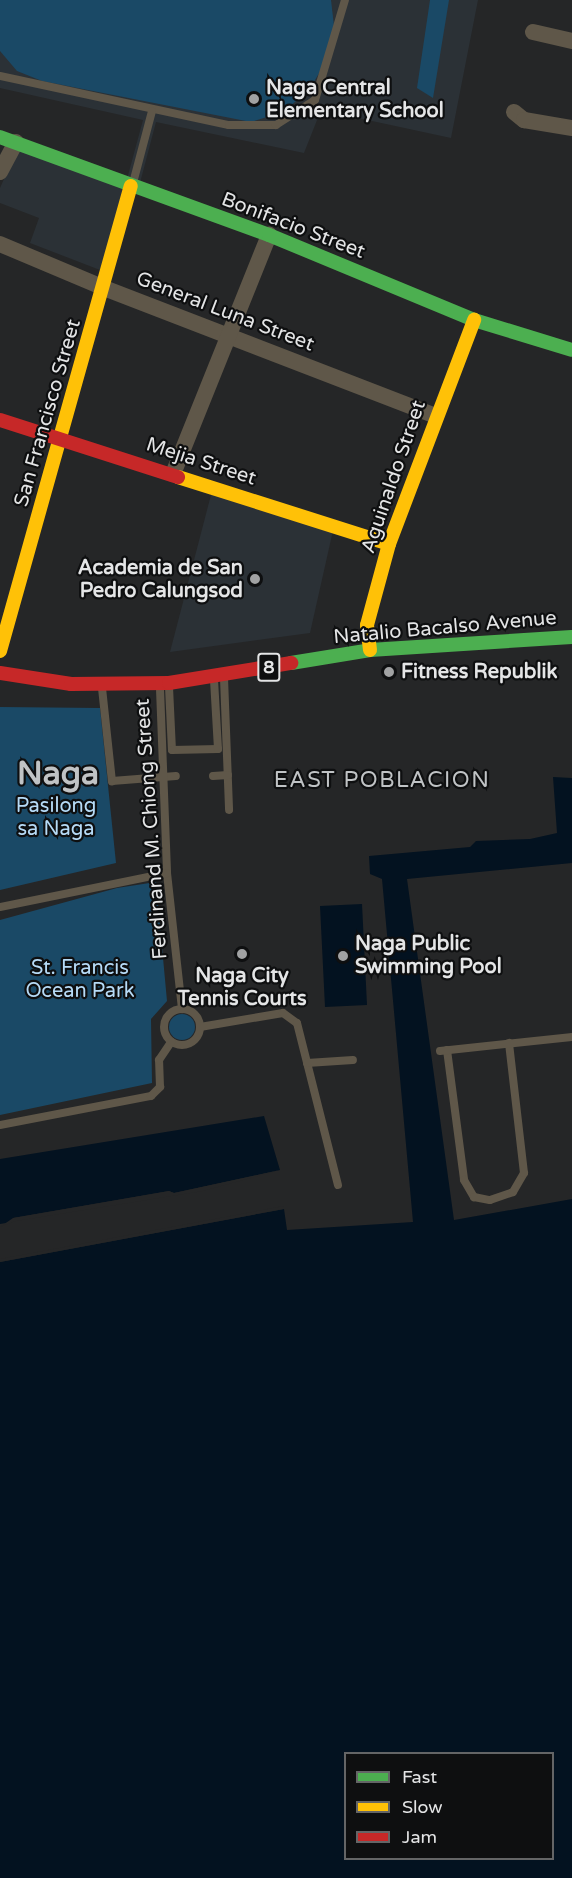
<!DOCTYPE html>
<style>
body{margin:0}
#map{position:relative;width:572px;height:1878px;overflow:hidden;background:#252627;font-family:"Varela Round",sans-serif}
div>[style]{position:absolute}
.built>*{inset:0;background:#2b3136}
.green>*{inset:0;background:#1a4966}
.round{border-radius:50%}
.water>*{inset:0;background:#031220}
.pier>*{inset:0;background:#252627}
.lane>*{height:8px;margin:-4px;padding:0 4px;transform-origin:4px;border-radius:4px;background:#5f5749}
.lane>.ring{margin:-4px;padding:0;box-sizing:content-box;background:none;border:8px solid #5f5749;border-radius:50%}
.street>*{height:16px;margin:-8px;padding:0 8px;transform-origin:8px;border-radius:8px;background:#5f5749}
.fast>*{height:14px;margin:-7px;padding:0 7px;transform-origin:7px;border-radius:7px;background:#4caf50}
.slow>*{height:14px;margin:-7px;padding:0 7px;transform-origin:7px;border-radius:7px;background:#ffc107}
.jam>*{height:14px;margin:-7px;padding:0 7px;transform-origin:7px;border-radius:7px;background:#c62828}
.dots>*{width:16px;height:16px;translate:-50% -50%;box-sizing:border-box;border:3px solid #0e0f10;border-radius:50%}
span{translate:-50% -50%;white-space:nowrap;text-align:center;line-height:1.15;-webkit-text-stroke:4.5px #0e0f10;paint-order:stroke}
.shield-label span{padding:2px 4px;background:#0e0f10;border:2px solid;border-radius:4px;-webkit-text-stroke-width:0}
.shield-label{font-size:18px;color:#e4e5e6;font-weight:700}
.poi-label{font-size:20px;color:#e4e5e6;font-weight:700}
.left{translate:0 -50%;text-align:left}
.right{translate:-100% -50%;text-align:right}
.street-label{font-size:20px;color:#e4e5e6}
.park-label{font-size:20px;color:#b6dbf7}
.quarter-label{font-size:22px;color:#c0c3c5;letter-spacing:1.5px}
.town-label{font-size:32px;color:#c0c3c5;font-weight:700}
.legend{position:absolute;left:344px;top:1752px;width:210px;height:108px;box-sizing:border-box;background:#0e0f10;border:2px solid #646566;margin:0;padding:8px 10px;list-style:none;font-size:18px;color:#e4e5e6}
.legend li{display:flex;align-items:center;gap:12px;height:30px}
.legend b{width:30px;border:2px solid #646566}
</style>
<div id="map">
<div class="built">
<div style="clip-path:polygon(0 0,478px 0,451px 138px,321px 110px,304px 153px,156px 122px,140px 183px,127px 179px,143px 120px,0 88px)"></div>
<div style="clip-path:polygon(18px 147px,125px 188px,100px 270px,30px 243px,39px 218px,0 203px,0 188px)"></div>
<div style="clip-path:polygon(212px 491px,334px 526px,310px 633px,170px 652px)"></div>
</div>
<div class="green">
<div style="clip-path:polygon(0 0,331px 0,334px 26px,327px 60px,309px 90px,283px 112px,251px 122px,42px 81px,17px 71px,0 51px)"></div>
<div style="clip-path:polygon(430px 0,449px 0,433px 98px,417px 88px)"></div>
<div style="clip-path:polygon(0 707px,100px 708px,116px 863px,0 890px)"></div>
<div style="clip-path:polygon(156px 882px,167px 1001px,151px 1019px,152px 1083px,0 1115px,0 920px,117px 888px)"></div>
<div class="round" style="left:169px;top:1014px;width:26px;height:26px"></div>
</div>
<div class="water">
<div style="clip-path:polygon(evenodd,553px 777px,572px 778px,572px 863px,407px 879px,454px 1220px,572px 1199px,572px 1878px,0 1878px,0 1262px,284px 1209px,287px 1230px,413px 1222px,382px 879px,370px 874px,369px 856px,470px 847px,476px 841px,530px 839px,557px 833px,553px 777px,346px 1754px,552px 1754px,552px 1858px,346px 1858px,346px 1754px)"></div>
<div style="clip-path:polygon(362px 904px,367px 1005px,325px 1007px,320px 906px)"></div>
<div style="clip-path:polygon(264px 1116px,280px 1170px,174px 1193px,169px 1191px,13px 1218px,12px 1222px,0 1224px,0 1159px)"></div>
</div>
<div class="pier">
<div style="clip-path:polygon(280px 1170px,203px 1191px,16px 1221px,0 1227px,13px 1218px,169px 1191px,174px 1193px)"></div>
<div style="clip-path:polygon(284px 1206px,284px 1209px,0 1262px,0 1259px)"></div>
</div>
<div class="lane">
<div style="left:0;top:76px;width:234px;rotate:12.1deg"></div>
<div style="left:229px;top:125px;width:47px"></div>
<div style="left:276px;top:125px;width:46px;rotate:-32.7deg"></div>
<div style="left:315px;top:100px;width:104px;rotate:-73.3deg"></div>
<div style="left:133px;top:183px;width:74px;rotate:-75.2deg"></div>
<div style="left:224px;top:678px;width:132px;rotate:87.8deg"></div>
<div style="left:169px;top:687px;width:63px;rotate:87.3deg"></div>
<div style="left:172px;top:750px;width:46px;rotate:-1.2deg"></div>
<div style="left:218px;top:749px;width:69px;rotate:-93.3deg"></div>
<div style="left:102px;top:688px;width:94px;rotate:83.9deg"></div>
<div style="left:112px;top:781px;width:64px;rotate:-4.5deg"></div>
<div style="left:160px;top:689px;width:184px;rotate:87.8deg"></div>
<div style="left:167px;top:873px;width:137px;rotate:83.7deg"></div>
<div style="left:213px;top:776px;width:15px;rotate:-4deg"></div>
<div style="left:0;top:907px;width:170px;rotate:-11.5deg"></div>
<div class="ring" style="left:164px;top:1009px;width:28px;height:28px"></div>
<div style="left:200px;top:1027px;width:84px;rotate:-9.6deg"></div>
<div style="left:283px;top:1013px;width:17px;rotate:36deg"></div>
<div style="left:297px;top:1023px;width:167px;rotate:75.8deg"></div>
<div style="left:447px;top:1050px;width:131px;rotate:82.5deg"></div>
<div style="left:464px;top:1180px;width:20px;rotate:60deg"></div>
<div style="left:474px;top:1197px;width:16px;rotate:11deg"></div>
<div style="left:490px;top:1200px;width:24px;rotate:-19deg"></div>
<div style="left:513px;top:1192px;width:22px;rotate:-60deg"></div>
<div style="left:524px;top:1173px;width:131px;rotate:-96.6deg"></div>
<div style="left:440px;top:1051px;width:133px;rotate:-6.1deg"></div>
<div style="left:307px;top:1063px;width:46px;rotate:-3.7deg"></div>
<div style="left:0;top:1125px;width:154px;rotate:-10.9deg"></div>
<div style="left:151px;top:1096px;width:13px;rotate:-45deg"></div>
<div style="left:160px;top:1087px;width:27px;rotate:-92deg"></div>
<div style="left:159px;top:1060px;width:22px;rotate:-56deg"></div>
</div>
<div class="street">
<div style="left:533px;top:32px;width:40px;rotate:13deg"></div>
<div style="left:514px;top:112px;width:13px;rotate:39deg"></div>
<div style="left:524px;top:120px;width:49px;rotate:9.5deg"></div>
<div style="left:0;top:172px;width:34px;rotate:-62deg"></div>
<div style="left:0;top:244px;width:113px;rotate:22.9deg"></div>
<div style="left:104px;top:288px;width:356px;rotate:21.1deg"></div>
<div style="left:173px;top:474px;width:258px;rotate:-68.1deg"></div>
</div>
<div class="fast">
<div style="left:0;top:137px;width:286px;rotate:20deg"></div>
<div style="left:269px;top:235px;width:222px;rotate:22.5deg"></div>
<div style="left:474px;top:320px;width:102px;rotate:17deg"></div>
<div style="left:291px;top:663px;width:80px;rotate:-9.3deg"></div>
<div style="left:370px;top:650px;width:202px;rotate:-3.7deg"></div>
</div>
<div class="slow">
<div style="left:178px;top:477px;width:221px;rotate:17.6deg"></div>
<div style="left:370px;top:650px;width:25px;rotate:-97deg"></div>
<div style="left:367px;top:625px;width:84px;rotate:-74.8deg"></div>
<div style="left:389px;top:544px;width:240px;rotate:-69.2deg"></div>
<div style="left:0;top:651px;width:483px;rotate:-74.3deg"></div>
</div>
<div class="jam">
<div style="left:0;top:420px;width:187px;rotate:17.8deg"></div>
<div style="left:0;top:673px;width:72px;rotate:8.8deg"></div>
<div style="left:71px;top:684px;width:98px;rotate:-0.6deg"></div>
<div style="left:169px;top:683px;width:124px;rotate:-9.3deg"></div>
</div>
<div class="dots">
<div style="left:254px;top:99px;background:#a1a2a3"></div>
<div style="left:255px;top:579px;background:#a1a2a3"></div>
<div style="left:389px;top:672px;background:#a1a2a3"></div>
<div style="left:242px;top:954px;background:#a1a2a3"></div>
<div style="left:343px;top:956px;background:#a1a2a3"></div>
</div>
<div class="shield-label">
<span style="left:269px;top:667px">8</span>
</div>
<div class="poi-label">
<span class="left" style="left:266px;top:100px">Naga Central<br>Elementary School</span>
<span class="right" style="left:243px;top:580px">Academia de San<br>Pedro Calungsod</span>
<span class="left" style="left:401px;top:672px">Fitness Republik</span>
<span class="left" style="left:355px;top:956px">Naga Public<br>Swimming Pool</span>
<span style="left:242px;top:988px">Naga City<br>Tennis Courts</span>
</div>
<div class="street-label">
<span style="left:293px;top:226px;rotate:21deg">Bonifacio Street</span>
<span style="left:225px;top:312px;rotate:21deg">General Luna Street</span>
<span style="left:48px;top:413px;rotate:-74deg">San Francisco Street</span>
<span style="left:201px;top:462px;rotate:18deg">Mejia Street</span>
<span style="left:394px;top:477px;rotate:-71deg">Aguinaldo Street</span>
<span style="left:445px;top:628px;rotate:-5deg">Natalio Bacalso Avenue</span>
<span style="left:152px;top:829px;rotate:-94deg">Ferdinand M. Chiong Street</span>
</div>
<div class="park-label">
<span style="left:56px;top:818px">Pasilong<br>sa Naga</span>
<span style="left:80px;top:980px">St. Francis<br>Ocean Park</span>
</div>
<div class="quarter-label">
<span style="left:382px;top:781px">EAST POBLACION</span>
</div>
<div class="town-label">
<span style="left:58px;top:774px">Naga</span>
</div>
<ul class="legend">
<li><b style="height:8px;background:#4caf50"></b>Fast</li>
<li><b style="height:8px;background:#ffc107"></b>Slow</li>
<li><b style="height:8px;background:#c62828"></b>Jam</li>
</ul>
</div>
